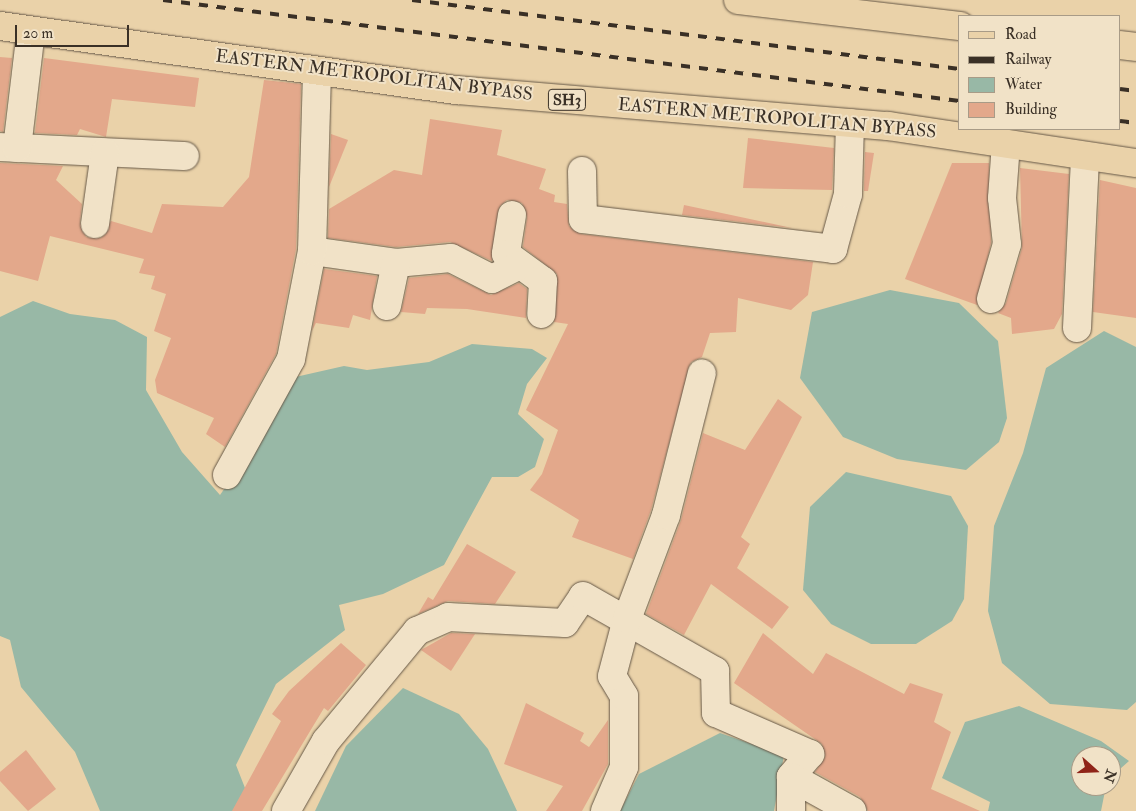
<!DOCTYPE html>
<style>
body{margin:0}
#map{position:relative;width:1136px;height:811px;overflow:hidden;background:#ead2a9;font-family:"IM FELL Double Pica",serif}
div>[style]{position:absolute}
.water>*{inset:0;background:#98b8a6}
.building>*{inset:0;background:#e3a88b}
.roads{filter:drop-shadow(0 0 1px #665847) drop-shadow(0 0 1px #665847)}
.minor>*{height:28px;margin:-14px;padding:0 14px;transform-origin:14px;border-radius:14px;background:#f1e2c7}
.major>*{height:28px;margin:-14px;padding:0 14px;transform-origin:14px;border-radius:14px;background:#ead2a9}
.rail>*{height:4px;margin-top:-2px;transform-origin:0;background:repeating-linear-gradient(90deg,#3a3026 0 9px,transparent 0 18px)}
span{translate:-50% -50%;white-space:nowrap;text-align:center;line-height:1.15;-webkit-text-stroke:4px #f1e2c7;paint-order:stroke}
.shield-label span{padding:1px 4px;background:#f1e2c7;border:1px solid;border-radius:4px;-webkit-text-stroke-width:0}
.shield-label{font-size:16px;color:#3a3026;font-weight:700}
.street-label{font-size:18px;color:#3a3026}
.legend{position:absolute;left:958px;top:15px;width:162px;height:115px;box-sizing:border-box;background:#f1e2c7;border:1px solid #a89b87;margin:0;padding:6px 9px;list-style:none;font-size:15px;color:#3a3026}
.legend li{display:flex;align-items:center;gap:10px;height:25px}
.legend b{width:25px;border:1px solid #a89b87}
.north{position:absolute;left:1071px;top:746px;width:50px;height:50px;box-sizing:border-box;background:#f1e2c7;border:1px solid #a89b87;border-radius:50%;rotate:110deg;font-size:14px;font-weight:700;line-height:20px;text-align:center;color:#3a3026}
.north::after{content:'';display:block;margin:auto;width:18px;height:22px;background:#8f2418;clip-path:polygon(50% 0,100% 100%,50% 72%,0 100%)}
.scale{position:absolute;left:15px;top:25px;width:114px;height:22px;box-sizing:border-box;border:2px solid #3a3026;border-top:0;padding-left:6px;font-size:15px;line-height:18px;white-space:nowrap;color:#3a3026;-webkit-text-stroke:4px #f1e2c7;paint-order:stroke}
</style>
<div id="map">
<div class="water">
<div style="clip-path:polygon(890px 290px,959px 303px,998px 341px,1007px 418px,999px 442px,966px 470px,897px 459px,843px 437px,800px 378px,812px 312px)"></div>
<div style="clip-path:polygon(33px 301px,70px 314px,115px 320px,147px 337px,146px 390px,182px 452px,220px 495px,256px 443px,291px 378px,344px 366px,367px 370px,429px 362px,472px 344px,532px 349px,547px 358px,527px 384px,518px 414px,544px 439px,535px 467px,518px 477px,492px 477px,444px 565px,383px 594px,339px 605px,345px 630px,276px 684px,236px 765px,254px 811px,100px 811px,75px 752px,21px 687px,10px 640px,0 636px,0 317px)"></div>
<div style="clip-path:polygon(1104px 331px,1136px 347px,1136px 702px,1127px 710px,1050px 704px,1002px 663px,988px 611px,994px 526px,1023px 453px,1046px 368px)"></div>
<div style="clip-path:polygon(846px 472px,951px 496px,968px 526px,964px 599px,952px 621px,916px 644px,871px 644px,831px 624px,803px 590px,810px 507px)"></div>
<div style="clip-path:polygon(403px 688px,459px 714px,488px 749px,517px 811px,315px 811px,346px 746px)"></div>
<div style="clip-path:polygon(1019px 706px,1101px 741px,1129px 761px,1111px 777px,1111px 756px,1081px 756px,1081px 786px,1106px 786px,1101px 811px,988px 811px,990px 802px,942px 778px,965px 722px)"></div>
<div style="clip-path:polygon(720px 733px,784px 755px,774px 811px,620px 811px,639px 774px)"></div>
</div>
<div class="building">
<div style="clip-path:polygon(0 57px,12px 58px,3px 132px,0 131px)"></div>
<div style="clip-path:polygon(44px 58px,199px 78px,195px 107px,112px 99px,106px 137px,80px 129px,77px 135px,35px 133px)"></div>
<div style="clip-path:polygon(264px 80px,301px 84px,296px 249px,276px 354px,225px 447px,206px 434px,214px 418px,157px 393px,155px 380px,171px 338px,154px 331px,166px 294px,151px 289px,155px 276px,139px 273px,144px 259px,50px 236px,38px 281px,0 271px,0 163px,63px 166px,56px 180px,82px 204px,80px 222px,86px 237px,101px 238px,111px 221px,152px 233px,162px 204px,223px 207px,249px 177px)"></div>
<div style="clip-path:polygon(430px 119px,502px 130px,497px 155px,546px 169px,539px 189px,555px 195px,554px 202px,567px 204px,569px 226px,581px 234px,813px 262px,808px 295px,791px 310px,738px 298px,736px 332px,710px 333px,702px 357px,691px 362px,651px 510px,633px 559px,572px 537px,579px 520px,530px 490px,542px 474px,558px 430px,526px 410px,568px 324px,554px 322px,557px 274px,523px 247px,527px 217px,522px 203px,507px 200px,500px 206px,492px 261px,450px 242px,396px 247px,328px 238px,329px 209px,394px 170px,422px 175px)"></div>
<div style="clip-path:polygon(331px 134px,348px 140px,329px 187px)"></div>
<div style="clip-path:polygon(748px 138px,834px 148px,832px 190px,743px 188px)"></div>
<div style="clip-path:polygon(865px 152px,874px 153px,868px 191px,864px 191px)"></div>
<div style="clip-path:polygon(952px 163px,989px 163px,991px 243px,977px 305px,905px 279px)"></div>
<div style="clip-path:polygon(1020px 168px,1069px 174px,1062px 314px,1054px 329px,1012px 334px,1011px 318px,998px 313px,1006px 303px,1022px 248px)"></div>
<div style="clip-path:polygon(1100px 180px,1136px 188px,1136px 318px,1093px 312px)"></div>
<div style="clip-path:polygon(684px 205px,792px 228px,682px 215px)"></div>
<div style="clip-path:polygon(324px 269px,377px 276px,370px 320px,353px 315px,349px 328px,316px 323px,312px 331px)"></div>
<div style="clip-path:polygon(448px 274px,491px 295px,519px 283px,527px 289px,526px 318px,467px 309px,427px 308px,425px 314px,401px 312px,409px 278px)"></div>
<div style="clip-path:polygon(778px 399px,802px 417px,741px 537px,750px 544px,737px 568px,789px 607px,772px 629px,711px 584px,684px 635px,646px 614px,681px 520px,703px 433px,745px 450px)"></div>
<div style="clip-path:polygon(467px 544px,516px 572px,495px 604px,448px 601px,418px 614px,428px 597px,433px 600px)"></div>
<div style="clip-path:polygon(451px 633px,475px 634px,451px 671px,421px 650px)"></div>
<div style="clip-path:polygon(763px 633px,813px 674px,826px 653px,904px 694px,910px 683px,943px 694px,934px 722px,951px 732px,931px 789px,980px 811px,868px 811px,860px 797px,815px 772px,825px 757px,822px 744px,734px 683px)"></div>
<div style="clip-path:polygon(341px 643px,366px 665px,328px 711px,324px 708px,262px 811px,232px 811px,281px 721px,272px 714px,289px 691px)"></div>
<div style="clip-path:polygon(526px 703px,584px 733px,580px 741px,589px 747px,608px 720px,608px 764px,582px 811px,546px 811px,563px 786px,504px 764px)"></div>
<div style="clip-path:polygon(26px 750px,56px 789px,28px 811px,0 781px,0 772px)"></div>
</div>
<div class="roads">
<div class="minor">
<div style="left:0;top:147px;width:185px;rotate:2.8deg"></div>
<div style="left:17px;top:148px;width:118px;rotate:-83.2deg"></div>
<div style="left:582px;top:171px;width:48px;rotate:88.8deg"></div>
<div style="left:583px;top:219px;width:252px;rotate:6.8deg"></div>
<div style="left:833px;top:249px;width:57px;rotate:-74.7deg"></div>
<div style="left:848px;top:194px;width:71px;rotate:-88.4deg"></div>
<div style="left:512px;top:215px;width:39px;rotate:99deg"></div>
<div style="left:506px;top:254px;width:46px;rotate:36.1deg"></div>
<div style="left:543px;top:281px;width:33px;rotate:93deg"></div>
<div style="left:95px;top:224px;width:72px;rotate:-82deg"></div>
<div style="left:312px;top:251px;width:85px;rotate:8.1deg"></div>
<div style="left:396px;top:263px;width:55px;rotate:-5.2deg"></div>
<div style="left:451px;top:258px;width:46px;rotate:27.1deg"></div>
<div style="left:492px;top:279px;width:31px;rotate:-27deg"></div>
<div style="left:991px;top:299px;width:57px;rotate:-73.8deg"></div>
<div style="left:1007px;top:244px;width:46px;rotate:-96.2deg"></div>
<div style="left:1002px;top:198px;width:54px;rotate:-85.8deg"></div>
<div style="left:387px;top:306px;width:44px;rotate:-78.2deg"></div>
<div style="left:1077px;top:328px;width:172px;rotate:-87.3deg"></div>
<div style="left:227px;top:475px;width:132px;rotate:-61.1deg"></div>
<div style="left:291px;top:359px;width:110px;rotate:-79deg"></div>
<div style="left:312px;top:251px;width:180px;rotate:-88.4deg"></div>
<div style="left:286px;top:811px;width:81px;rotate:-60.3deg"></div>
<div style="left:326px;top:741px;width:143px;rotate:-50.4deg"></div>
<div style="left:417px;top:631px;width:34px;rotate:-24deg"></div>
<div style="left:448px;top:617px;width:117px;rotate:2.9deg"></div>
<div style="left:565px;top:623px;width:32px;rotate:-56deg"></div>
<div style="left:583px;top:596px;width:152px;rotate:29.6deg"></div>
<div style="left:715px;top:671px;width:42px;rotate:88.6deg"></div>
<div style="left:716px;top:713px;width:103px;rotate:23.6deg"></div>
<div style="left:810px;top:754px;width:30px;rotate:130deg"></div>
<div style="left:791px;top:777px;width:70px;rotate:29.1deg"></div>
<div style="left:605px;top:811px;width:48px;rotate:-66.6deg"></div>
<div style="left:624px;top:767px;width:71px;rotate:-90deg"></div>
<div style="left:624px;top:696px;width:23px;rotate:-121deg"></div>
<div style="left:612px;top:676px;width:59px;rotate:-75.3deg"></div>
<div style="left:627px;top:619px;width:111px;rotate:-69.4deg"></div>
<div style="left:666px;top:515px;width:146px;rotate:-75.8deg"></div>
<div style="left:791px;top:811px;width:34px;rotate:-90deg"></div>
</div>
<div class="major">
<div style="left:738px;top:0;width:224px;rotate:6.7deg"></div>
<div style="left:0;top:26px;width:461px;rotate:8deg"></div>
<div style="left:457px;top:90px;width:433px;rotate:4.8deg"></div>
<div style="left:888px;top:126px;width:251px;rotate:8.5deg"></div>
<div style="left:1120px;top:45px;width:16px;rotate:7deg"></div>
</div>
</div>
<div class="rail">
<div style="left:163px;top:0;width:803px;rotate:7.22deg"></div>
<div style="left:412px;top:0;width:552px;rotate:7.18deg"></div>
<div style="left:1120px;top:89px;width:16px;rotate:7deg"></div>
<div style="left:1120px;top:121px;width:16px;rotate:7deg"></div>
</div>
<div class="shield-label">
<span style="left:567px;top:100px">SH3</span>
</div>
<div class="street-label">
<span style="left:374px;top:76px;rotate:7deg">EASTERN METROPOLITAN BYPASS</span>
<span style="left:777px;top:119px;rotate:5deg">EASTERN METROPOLITAN BYPASS</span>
</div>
<ul class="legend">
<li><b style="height:6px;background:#ead2a9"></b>Road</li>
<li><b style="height:6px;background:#3a3026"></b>Railway</li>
<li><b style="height:14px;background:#98b8a6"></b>Water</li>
<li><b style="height:14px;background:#e3a88b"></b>Building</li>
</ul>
<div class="north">N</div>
<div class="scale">20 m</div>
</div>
